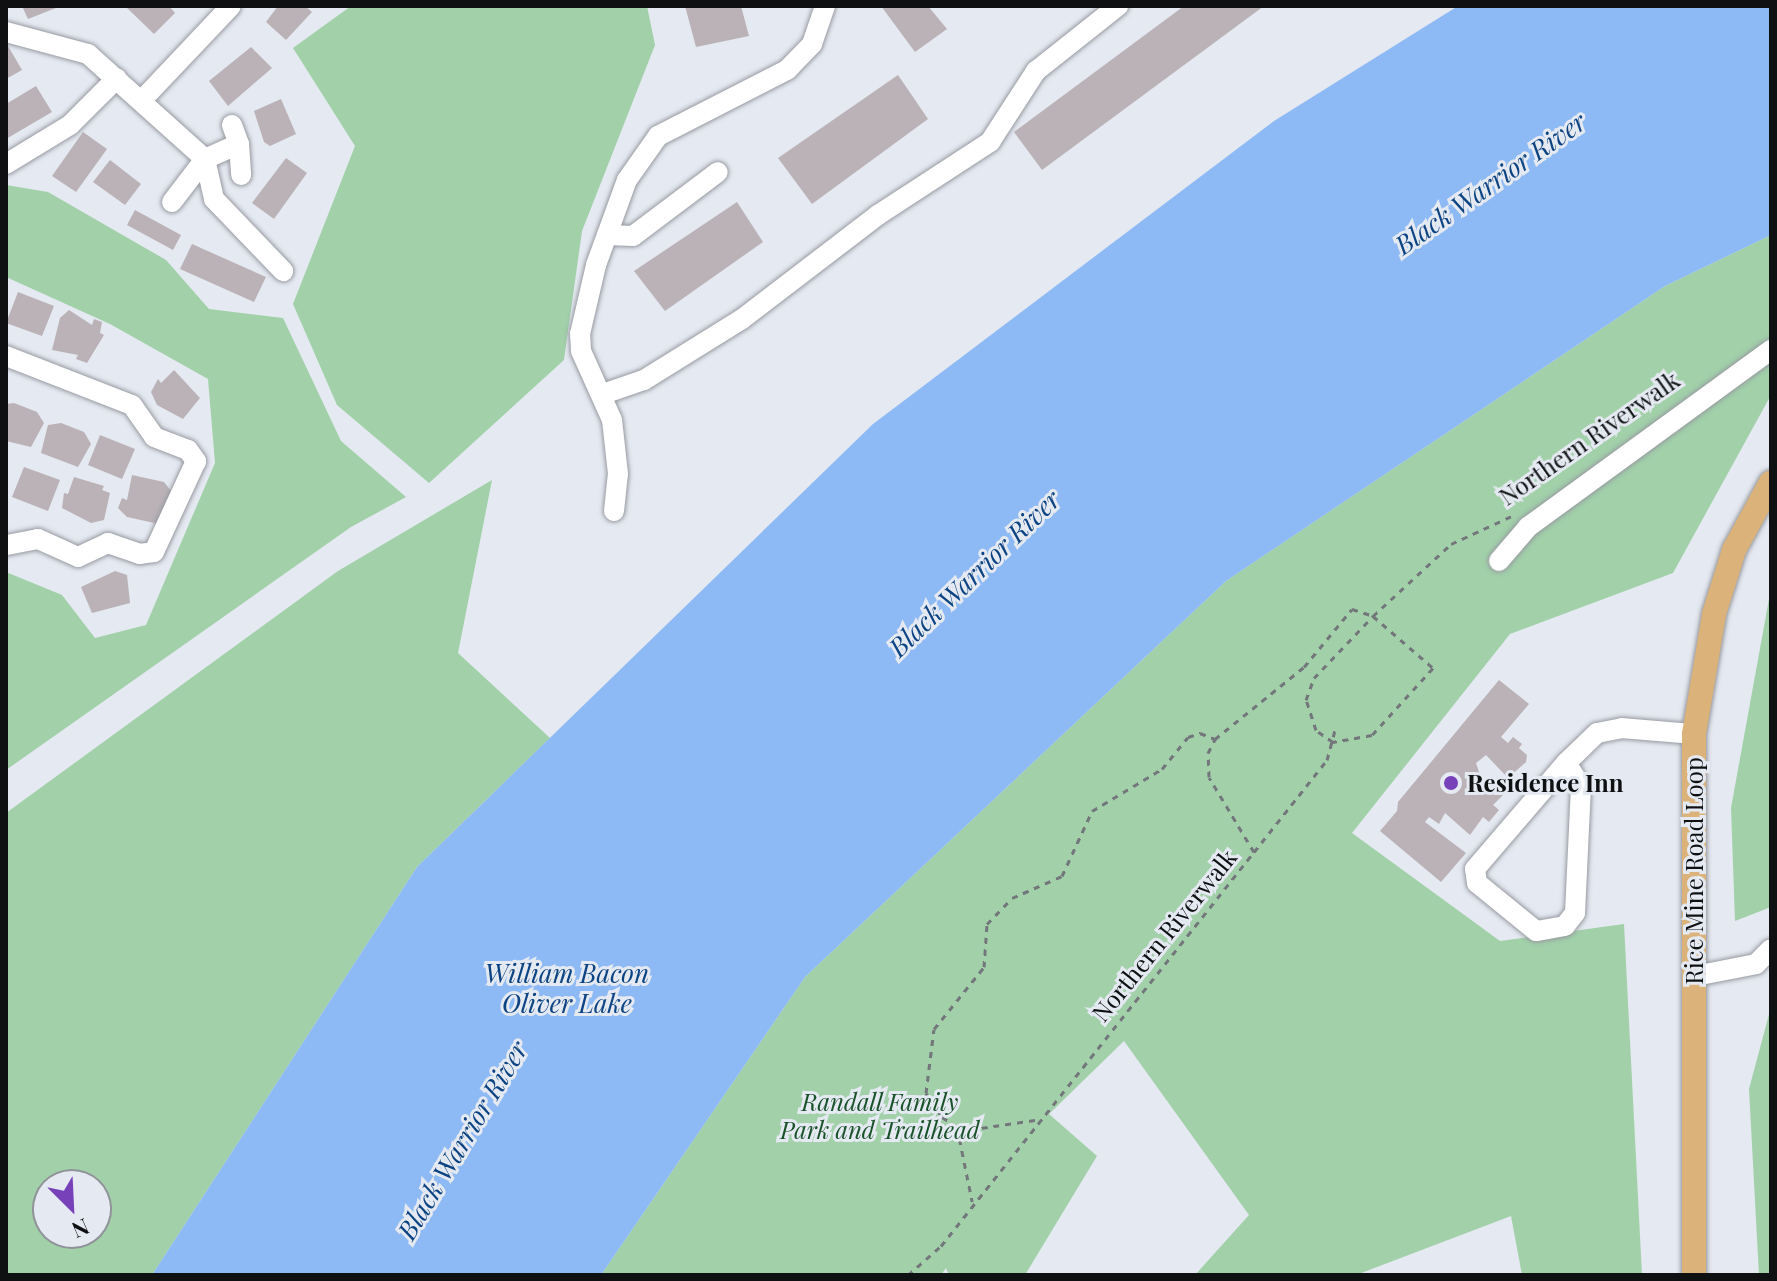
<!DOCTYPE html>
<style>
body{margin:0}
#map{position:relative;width:1777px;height:1281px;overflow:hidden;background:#e5e9f1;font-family:"Playfair Display",serif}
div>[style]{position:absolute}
.green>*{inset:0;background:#a1d0a9}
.water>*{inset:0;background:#8dbaf4}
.building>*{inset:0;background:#bab2b7}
.path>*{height:3px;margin-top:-1.5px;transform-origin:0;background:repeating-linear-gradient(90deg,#73767b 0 6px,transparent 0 12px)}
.roads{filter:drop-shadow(0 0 2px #979aa1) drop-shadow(0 0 2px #979aa1)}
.minor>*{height:20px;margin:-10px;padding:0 10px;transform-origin:10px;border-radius:10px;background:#fff}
.major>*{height:24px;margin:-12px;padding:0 12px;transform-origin:12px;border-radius:12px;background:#dab27a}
.dots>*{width:22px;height:22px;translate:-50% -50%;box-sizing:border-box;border:4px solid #e5e9f1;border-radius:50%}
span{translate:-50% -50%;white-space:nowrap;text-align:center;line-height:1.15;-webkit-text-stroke:6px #e5e9f1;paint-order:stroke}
.street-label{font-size:24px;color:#0e1012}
.poi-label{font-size:24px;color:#0e1012;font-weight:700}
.left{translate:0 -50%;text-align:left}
.park-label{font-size:24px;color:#185229;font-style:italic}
.water-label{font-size:26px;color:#0b4383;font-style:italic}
.frame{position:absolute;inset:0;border:8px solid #0e1012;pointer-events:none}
.north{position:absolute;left:32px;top:1169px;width:80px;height:80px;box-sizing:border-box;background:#e5e9f1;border:2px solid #8f9298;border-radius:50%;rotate:156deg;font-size:22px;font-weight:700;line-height:32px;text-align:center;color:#0e1012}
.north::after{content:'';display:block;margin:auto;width:28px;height:36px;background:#7742b9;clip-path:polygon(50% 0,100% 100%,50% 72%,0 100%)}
</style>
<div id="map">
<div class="green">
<div style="clip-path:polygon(351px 6px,647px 6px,655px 45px,582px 231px,564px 360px,429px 483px,337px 405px,293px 304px,355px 146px,293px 48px)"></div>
<div style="clip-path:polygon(6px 185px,48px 192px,166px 260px,209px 309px,283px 318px,341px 441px,406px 497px,351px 527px,6px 770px,6px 572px,62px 595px,95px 638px,146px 625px,215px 463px,208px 379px,110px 324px,6px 277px)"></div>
<div style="clip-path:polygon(1771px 235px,1771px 395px,1673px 573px,1510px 634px,1352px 833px,1500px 941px,1624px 924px,1642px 1275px,1522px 1275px,1511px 1216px,1356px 1275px,1195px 1275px,1249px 1215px,1124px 1041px,1049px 1114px,1097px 1156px,1025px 1275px,949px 1275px,946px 1268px,941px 1275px,601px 1275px,805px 977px,1226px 581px,1665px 286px)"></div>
<div style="clip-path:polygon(evenodd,492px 480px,458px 653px,550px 738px,417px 867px,152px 1275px,6px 1275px,6px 813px,338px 571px,492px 480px,48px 1185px,96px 1185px,96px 1233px,48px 1233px,48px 1185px)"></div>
<div style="clip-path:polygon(1771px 588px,1771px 907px,1735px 921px,1731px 808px)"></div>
<div style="clip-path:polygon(1771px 1007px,1771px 1275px,1759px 1275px,1749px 1089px)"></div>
</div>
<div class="water">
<div style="clip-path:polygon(1458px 6px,1771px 6px,1771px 235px,1665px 286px,1226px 581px,805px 977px,601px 1275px,152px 1275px,417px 867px,873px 424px,1274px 121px)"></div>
</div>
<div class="building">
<div style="clip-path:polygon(22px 6px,61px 6px,28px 19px)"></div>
<div style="clip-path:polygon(125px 6px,169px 6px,175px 13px,154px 34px)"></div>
<div style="clip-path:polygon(278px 6px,305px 6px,312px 12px,286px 40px,266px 22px)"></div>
<div style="clip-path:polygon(685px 6px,741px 6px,749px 36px,696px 47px)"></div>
<div style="clip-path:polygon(881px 6px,928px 6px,947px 29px,915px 52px)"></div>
<div style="clip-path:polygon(1184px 6px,1264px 6px,1042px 170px,1014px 132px)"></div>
<div style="clip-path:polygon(8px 46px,22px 70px,6px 79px,6px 47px)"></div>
<div style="clip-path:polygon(251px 47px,272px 68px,228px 106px,209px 81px)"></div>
<div style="clip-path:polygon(898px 75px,928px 119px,812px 204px,778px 158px)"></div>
<div style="clip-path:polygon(36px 86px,52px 112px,6px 139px,6px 104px)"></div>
<div style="clip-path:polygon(281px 99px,296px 134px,270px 146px,264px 142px,254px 111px)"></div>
<div style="clip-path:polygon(83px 132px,107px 149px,76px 192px,52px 176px)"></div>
<div style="clip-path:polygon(286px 158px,307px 173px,274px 219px,252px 203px)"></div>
<div style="clip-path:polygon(110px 160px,141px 184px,125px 205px,93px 182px)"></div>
<div style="clip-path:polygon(737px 202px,763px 242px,665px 311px,634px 271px)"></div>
<div style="clip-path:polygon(135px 210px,181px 235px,173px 250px,127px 225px)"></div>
<div style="clip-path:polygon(192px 244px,266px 277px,254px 302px,180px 269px)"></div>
<div style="clip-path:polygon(18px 292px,54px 306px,42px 336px,6px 323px)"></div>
<div style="clip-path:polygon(69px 310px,92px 325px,94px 319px,102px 322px,100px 333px,104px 335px,87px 363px,76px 359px,78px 355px,52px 350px,60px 318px)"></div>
<div style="clip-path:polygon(174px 370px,200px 398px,183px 419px,157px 405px,151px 392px,158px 379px,161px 383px)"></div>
<div style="clip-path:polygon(14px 403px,37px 412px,44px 423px,31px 447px,6px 441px,6px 404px)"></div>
<div style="clip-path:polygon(61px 423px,84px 432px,91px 444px,78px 467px,41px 453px,48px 425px)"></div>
<div style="clip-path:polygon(100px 435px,135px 449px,122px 479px,88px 465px)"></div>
<div style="clip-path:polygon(24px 467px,60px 480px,48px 511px,12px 497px)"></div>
<div style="clip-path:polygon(132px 475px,164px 482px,171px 491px,159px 524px,127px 517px,118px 508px,122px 498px,127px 500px)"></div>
<div style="clip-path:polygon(74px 477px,104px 486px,102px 490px,110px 493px,104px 520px,91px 523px,62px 508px,64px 493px,68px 494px)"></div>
<div style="clip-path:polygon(115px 571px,127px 575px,130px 603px,92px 613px,81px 587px)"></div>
<div style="clip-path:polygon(1499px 680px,1529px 704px,1501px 737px,1508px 743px,1513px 737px,1522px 744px,1519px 748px,1527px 755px,1526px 762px,1508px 778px,1486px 755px,1476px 763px,1482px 781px,1503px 795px,1493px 805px,1499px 810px,1489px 822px,1483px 817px,1470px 835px,1445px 813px,1439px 824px,1429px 817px,1425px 822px,1466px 853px,1441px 882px,1380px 831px,1397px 811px,1398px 802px)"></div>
</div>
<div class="path">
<div style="left:1373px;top:616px;width:79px;rotate:40.9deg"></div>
<div style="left:1433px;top:668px;width:91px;rotate:132.3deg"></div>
<div style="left:1372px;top:735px;width:40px;rotate:170deg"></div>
<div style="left:1333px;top:742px;width:21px;rotate:-145deg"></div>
<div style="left:1316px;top:730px;width:32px;rotate:-108deg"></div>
<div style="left:1306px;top:700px;width:23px;rotate:-70deg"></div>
<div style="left:1314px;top:678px;width:86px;rotate:-46.4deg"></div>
<div style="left:1254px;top:852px;width:117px;rotate:-51.6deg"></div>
<div style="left:1327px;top:760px;width:35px;rotate:-75deg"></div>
<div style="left:1035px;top:1120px;width:55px;rotate:171.6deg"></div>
<div style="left:981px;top:1128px;width:24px;rotate:-178deg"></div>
<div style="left:957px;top:1127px;width:18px;rotate:-146deg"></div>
<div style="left:942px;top:1117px;width:29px;rotate:-124deg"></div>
<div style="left:926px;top:1093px;width:64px;rotate:-82.9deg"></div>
<div style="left:934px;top:1029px;width:80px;rotate:-51.1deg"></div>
<div style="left:984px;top:967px;width:43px;rotate:-86deg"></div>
<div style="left:987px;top:924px;width:36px;rotate:-46deg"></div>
<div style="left:1012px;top:898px;width:55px;rotate:-23.7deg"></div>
<div style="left:1062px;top:876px;width:72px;rotate:-65.2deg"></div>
<div style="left:1092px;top:811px;width:82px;rotate:-31deg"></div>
<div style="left:1162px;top:769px;width:41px;rotate:-50.9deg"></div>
<div style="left:1188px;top:737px;width:13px;rotate:-18deg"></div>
<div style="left:1200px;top:733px;width:16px;rotate:22deg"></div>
<div style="left:957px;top:1127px;width:76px;rotate:78.5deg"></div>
<div style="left:908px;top:1275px;width:44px;rotate:-41.3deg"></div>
<div style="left:941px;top:1246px;width:503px;rotate:-51.54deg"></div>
<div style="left:1254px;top:852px;width:87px;rotate:-121deg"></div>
<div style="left:1209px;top:777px;width:24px;rotate:-92deg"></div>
<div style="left:1208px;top:753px;width:16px;rotate:-63deg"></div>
<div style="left:1215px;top:739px;width:114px;rotate:-39deg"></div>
<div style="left:1304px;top:667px;width:75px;rotate:-50.4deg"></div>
<div style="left:1352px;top:609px;width:22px;rotate:18deg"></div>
<div style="left:1373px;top:616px;width:106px;rotate:-42.7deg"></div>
<div style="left:1451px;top:544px;width:69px;rotate:-24.7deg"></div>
</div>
<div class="roads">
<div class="minor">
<div style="left:6px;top:32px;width:85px;rotate:15deg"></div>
<div style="left:88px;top:54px;width:157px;rotate:41.9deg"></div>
<div style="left:142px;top:100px;width:129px;rotate:-46.6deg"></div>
<div style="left:232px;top:125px;width:20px;rotate:70deg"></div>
<div style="left:205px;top:159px;width:41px;rotate:77.3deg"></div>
<div style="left:214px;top:199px;width:100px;rotate:46.2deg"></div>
<div style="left:6px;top:164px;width:75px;rotate:-31.4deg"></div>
<div style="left:70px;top:125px;width:66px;rotate:-45deg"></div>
<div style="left:172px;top:202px;width:54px;rotate:-52.5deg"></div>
<div style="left:205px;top:159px;width:37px;rotate:-24deg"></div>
<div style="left:239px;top:144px;width:31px;rotate:86deg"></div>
<div style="left:607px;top:235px;width:26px;rotate:2deg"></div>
<div style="left:633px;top:236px;width:106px;rotate:-37deg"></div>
<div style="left:6px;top:356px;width:135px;rotate:21.3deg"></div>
<div style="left:132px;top:405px;width:39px;rotate:55deg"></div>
<div style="left:154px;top:437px;width:36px;rotate:21deg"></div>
<div style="left:188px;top:450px;width:14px;rotate:54deg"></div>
<div style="left:196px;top:461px;width:100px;rotate:114.8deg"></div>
<div style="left:154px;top:552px;width:14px;rotate:172deg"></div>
<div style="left:140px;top:554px;width:34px;rotate:-161deg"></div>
<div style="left:108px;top:543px;width:33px;rotate:155deg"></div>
<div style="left:78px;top:557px;width:44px;rotate:-155.8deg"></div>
<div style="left:38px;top:539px;width:33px;rotate:169deg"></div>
<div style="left:603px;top:394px;width:43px;rotate:-18.9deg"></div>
<div style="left:644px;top:380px;width:115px;rotate:-31.9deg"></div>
<div style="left:742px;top:319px;width:171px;rotate:-37.4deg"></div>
<div style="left:878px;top:215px;width:134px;rotate:-33.1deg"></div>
<div style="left:990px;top:142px;width:85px;rotate:-57.1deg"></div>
<div style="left:1036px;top:71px;width:105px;rotate:-38.4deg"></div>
<div style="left:614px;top:511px;width:37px;rotate:-84deg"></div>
<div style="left:618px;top:474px;width:54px;rotate:-96.3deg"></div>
<div style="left:612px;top:420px;width:76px;rotate:-114.2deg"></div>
<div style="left:581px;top:351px;width:17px;rotate:-93deg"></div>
<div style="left:580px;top:334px;width:71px;rotate:-76.9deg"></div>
<div style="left:596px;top:265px;width:90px;rotate:-70deg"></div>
<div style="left:627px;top:180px;width:54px;rotate:-54.8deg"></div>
<div style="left:658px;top:136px;width:145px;rotate:-27.1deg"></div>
<div style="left:787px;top:70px;width:36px;rotate:-46deg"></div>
<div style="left:812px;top:44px;width:40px;rotate:-71.1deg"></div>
<div style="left:1499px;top:561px;width:45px;rotate:-49.5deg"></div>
<div style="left:1528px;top:527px;width:301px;rotate:-36.1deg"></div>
<div style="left:1566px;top:763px;width:27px;rotate:57deg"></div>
<div style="left:1581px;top:786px;width:127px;rotate:92.7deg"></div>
<div style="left:1575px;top:913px;width:16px;rotate:128deg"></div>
<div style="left:1565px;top:926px;width:29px;rotate:170deg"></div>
<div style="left:1536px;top:931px;width:76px;rotate:-140.9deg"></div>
<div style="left:1477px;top:883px;width:14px;rotate:-98deg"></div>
<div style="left:1475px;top:869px;width:140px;rotate:-49.4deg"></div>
<div style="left:1566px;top:763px;width:43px;rotate:-44.1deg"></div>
<div style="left:1597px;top:733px;width:25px;rotate:-11deg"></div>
<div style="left:1622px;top:728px;width:72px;rotate:4.8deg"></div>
<div style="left:1695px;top:976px;width:62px;rotate:-11.1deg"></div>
<div style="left:1756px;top:964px;width:21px;rotate:-45deg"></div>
</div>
<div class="major">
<div style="left:1694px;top:1275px;width:541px;rotate:-90deg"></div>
<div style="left:1694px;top:734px;width:122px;rotate:-80.5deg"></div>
<div style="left:1714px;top:614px;width:67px;rotate:-72.6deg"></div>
<div style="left:1734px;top:550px;width:77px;rotate:-61.4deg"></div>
</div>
</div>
<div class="dots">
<div style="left:1451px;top:783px;background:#7742b9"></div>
</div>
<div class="street-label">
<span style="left:1589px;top:438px;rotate:-35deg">Northern Riverwalk</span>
<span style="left:1694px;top:871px;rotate:-90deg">Rice Mine Road Loop</span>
<span style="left:1164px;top:935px;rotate:-51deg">Northern Riverwalk</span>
</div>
<div class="poi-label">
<span class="left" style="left:1467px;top:783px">Residence Inn</span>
</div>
<div class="park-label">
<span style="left:880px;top:1116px">Randall Family<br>Park and Trailhead</span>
</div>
<div class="water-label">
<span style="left:1490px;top:183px;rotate:-35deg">Black Warrior River</span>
<span style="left:974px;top:573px;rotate:-44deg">Black Warrior River</span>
<span style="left:567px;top:988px">William Bacon<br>Oliver Lake</span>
<span style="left:462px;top:1140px;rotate:-59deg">Black Warrior River</span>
</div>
<div class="frame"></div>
<div class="north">N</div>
</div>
